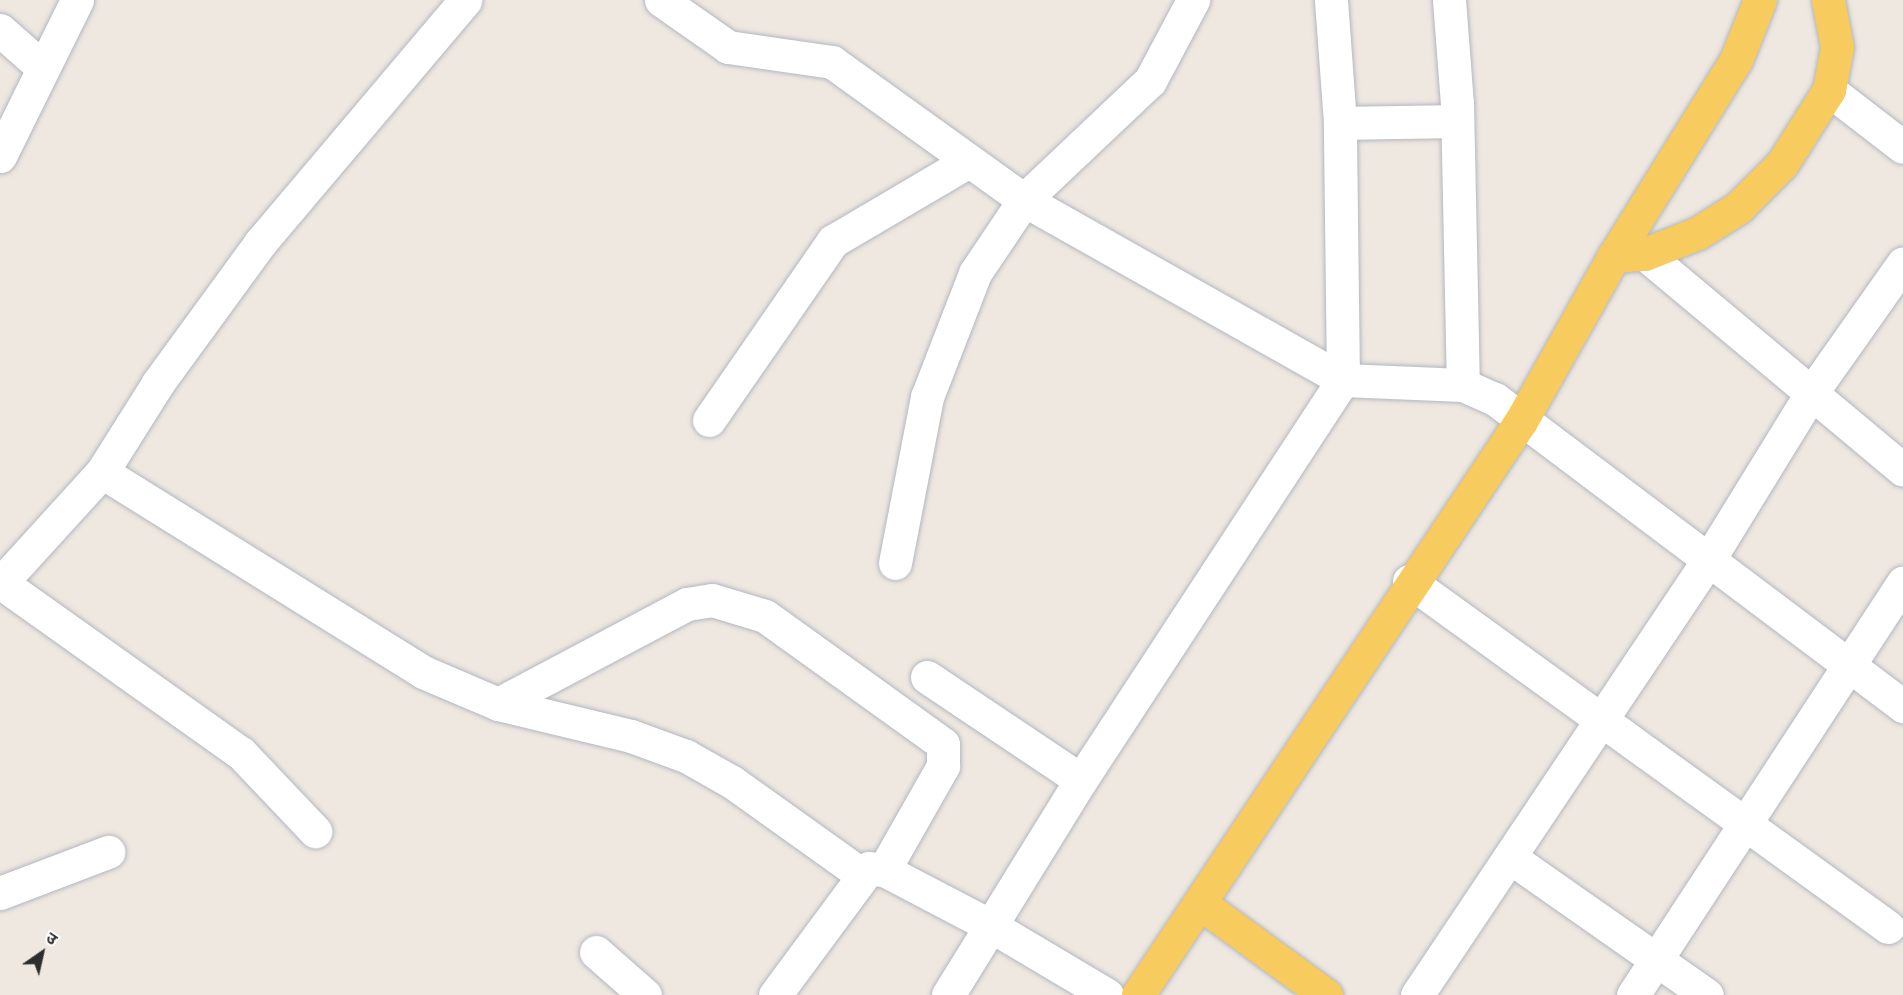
<!DOCTYPE html>
<meta charset="utf-8">
<style>
body{margin:0}
#map{position:relative;width:1903px;height:995px;overflow:hidden;background:#efe8e0;font-family:Quicksand,"Noto Sans Devanagari",sans-serif}
div>[style]{position:absolute}
.roads{filter:drop-shadow(0 0 2px #b3b7c1) drop-shadow(0 0 2px #b3b7c1)}
.minor>*{height:33px;margin:-16.5px;padding:0 16.5px;transform-origin:16.5px;border-radius:16.5px;background:#fff}
.major>*{height:33px;margin:-16.5px;padding:0 16.5px;transform-origin:16.5px;border-radius:16.5px;background:#f7cb5d}
span{translate:-50% -50%;white-space:nowrap;text-align:center;line-height:1.15;-webkit-text-stroke:6px #fff;paint-order:stroke}
.north{position:absolute;left:12px;top:923px;width:60px;height:60px;-webkit-text-stroke:4px #fff;paint-order:stroke;rotate:34deg;font-size:16px;font-weight:700;line-height:24px;text-align:center;color:#2d2d2d}
.north::after{content:'';display:block;margin:auto;width:21px;height:27px;background:#2d2d2d;clip-path:polygon(50% 0,100% 100%,50% 72%,0 100%)}
</style>
<div id="map">
<div class="roads">
<div class="minor">
<div style="left:661px;top:0;width:82px;rotate:35deg"></div>
<div style="left:728px;top:47px;width:105px;rotate:8.2deg"></div>
<div style="left:832px;top:62px;width:236px;rotate:35.7deg"></div>
<div style="left:1024px;top:200px;width:366px;rotate:29.4deg"></div>
<div style="left:1343px;top:380px;width:120px;rotate:2.4deg"></div>
<div style="left:1463px;top:385px;width:35px;rotate:24deg"></div>
<div style="left:1495px;top:399px;width:511px;rotate:36.96deg"></div>
<div style="left:1449px;top:0;width:103px;rotate:85.6deg"></div>
<div style="left:1457px;top:103px;width:282px;rotate:88.8deg"></div>
<div style="left:0;top:30px;width:55px;rotate:41.3deg"></div>
<div style="left:1829px;top:90px;width:93px;rotate:37.6deg"></div>
<div style="left:1340px;top:123px;width:117px;rotate:-1deg"></div>
<div style="left:0;top:156px;width:174px;rotate:-63.7deg"></div>
<div style="left:1645px;top:254px;width:336px;rotate:39.9deg"></div>
<div style="left:709px;top:420px;width:218px;rotate:-55.3deg"></div>
<div style="left:833px;top:241px;width:156px;rotate:-30.5deg"></div>
<div style="left:102px;top:472px;width:105px;rotate:-57.8deg"></div>
<div style="left:158px;top:383px;width:173px;rotate:-53.9deg"></div>
<div style="left:260px;top:243px;width:318px;rotate:-49.8deg"></div>
<div style="left:895px;top:563px;width:169px;rotate:-79.1deg"></div>
<div style="left:927px;top:397px;width:133px;rotate:-68.8deg"></div>
<div style="left:975px;top:273px;width:88px;rotate:-56.1deg"></div>
<div style="left:1024px;top:200px;width:173px;rotate:-43.4deg"></div>
<div style="left:1150px;top:81px;width:92px;rotate:-62deg"></div>
<div style="left:1409px;top:581px;width:591px;rotate:35.84deg"></div>
<div style="left:0;top:582px;width:296px;rotate:35.4deg"></div>
<div style="left:241px;top:753px;width:108px;rotate:46.5deg"></div>
<div style="left:0;top:584px;width:151px;rotate:-47.7deg"></div>
<div style="left:102px;top:472px;width:378px;rotate:31.9deg"></div>
<div style="left:423px;top:672px;width:82px;rotate:23.1deg"></div>
<div style="left:498px;top:704px;width:137px;rotate:13.5deg"></div>
<div style="left:631px;top:736px;width:59px;rotate:20deg"></div>
<div style="left:686px;top:756px;width:53px;rotate:29.5deg"></div>
<div style="left:732px;top:782px;width:158px;rotate:35.5deg"></div>
<div style="left:927px;top:677px;width:185px;rotate:33.8deg"></div>
<div style="left:498px;top:704px;width:214px;rotate:-27.9deg"></div>
<div style="left:687px;top:604px;width:25px;rotate:-9deg"></div>
<div style="left:712px;top:600px;width:55px;rotate:16.8deg"></div>
<div style="left:765px;top:616px;width:219px;rotate:35.7deg"></div>
<div style="left:943px;top:744px;width:22px;rotate:90deg"></div>
<div style="left:943px;top:766px;width:120px;rotate:119.6deg"></div>
<div style="left:1511px;top:858px;width:239px;rotate:35deg"></div>
<div style="left:0;top:893px;width:116px;rotate:-20.8deg"></div>
<div style="left:596px;top:952px;width:65px;rotate:41.3deg"></div>
<div style="left:775px;top:995px;width:158px;rotate:-53.5deg"></div>
<div style="left:869px;top:868px;width:15px;rotate:8deg"></div>
<div style="left:884px;top:870px;width:121px;rotate:27.6deg"></div>
<div style="left:991px;top:926px;width:135px;rotate:30.7deg"></div>
<div style="left:948px;top:995px;width:253px;rotate:-58.3deg"></div>
<div style="left:1081px;top:780px;width:478px;rotate:-56.8deg"></div>
<div style="left:1343px;top:380px;width:257px;rotate:-90.7deg"></div>
<div style="left:1340px;top:123px;width:123px;rotate:-94.2deg"></div>
<div style="left:1417px;top:995px;width:528px;rotate:-56.19deg"></div>
<div style="left:1711px;top:556px;width:189px;rotate:-58.4deg"></div>
<div style="left:1810px;top:395px;width:161px;rotate:-54.8deg"></div>
<div style="left:1633px;top:995px;width:493px;rotate:-56.8deg"></div>
</div>
<div class="major">
<div style="left:1614px;top:256px;width:31px;rotate:-4deg"></div>
<div style="left:1645px;top:254px;width:57px;rotate:-21.6deg"></div>
<div style="left:1698px;top:233px;width:47px;rotate:-32deg"></div>
<div style="left:1738px;top:208px;width:62px;rotate:-45deg"></div>
<div style="left:1782px;top:164px;width:88px;rotate:-57.6deg"></div>
<div style="left:1829px;top:90px;width:44px;rotate:-79.5deg"></div>
<div style="left:1837px;top:47px;width:48px;rotate:-100.8deg"></div>
<div style="left:1201px;top:904px;width:155px;rotate:36.1deg"></div>
<div style="left:1138px;top:995px;width:690px;rotate:-56.29deg"></div>
<div style="left:1521px;top:421px;width:189px;rotate:-60.6deg"></div>
<div style="left:1614px;top:256px;width:231px;rotate:-58.1deg"></div>
<div style="left:1736px;top:60px;width:65px;rotate:-68.2deg"></div>
</div>
</div>
<div class="north">उ</div>
</div>
